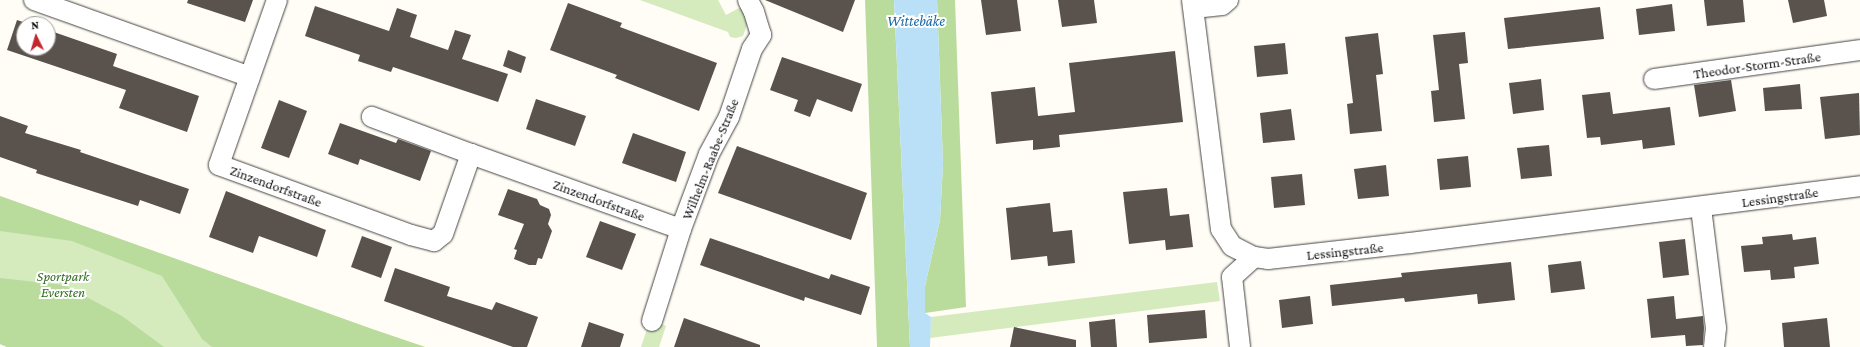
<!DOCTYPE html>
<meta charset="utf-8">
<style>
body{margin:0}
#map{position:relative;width:1860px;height:347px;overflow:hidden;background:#fffdf5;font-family:"Crimson Pro",serif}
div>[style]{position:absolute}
.green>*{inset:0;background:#d5ebbd}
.forest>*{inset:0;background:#b9dc9c}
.water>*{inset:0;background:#b9e0f7}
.building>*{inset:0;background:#5a524d}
.roads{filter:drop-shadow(0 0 1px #444) drop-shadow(0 0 1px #444)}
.street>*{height:20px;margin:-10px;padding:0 10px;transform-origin:10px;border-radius:10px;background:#fff}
span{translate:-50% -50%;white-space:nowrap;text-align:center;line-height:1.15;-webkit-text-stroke:4px #fff;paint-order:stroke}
.street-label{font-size:14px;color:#111}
.park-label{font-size:14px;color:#2f6b1f;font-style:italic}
.water-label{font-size:15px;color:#1768a6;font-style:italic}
.north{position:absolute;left:16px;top:16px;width:40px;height:40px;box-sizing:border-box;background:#fff;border:1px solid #a0a0a0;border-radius:50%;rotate:355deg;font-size:11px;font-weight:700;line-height:16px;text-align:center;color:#111}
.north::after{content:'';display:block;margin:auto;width:14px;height:18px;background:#c4262e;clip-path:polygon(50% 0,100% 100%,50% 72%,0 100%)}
</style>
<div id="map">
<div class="green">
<div style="clip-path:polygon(640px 0,718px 0,726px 15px,739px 8px,745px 10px,749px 19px,743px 36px,736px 38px,730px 37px,728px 32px)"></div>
<div style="clip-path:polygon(0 196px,372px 329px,425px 347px,7px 347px,0 344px)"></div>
<div style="clip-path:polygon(1217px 282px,1220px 301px,930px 338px,931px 317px)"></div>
<div style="clip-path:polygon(650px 320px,666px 326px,659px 347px,641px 347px)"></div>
</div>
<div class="forest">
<div style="clip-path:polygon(865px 0,894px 0,910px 347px,877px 347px)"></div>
<div style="clip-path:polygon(937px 0,955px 0,966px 307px,925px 313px,925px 286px,940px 220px,943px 164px)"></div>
<div style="clip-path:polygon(0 196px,372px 329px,425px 347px,212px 347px,202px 339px,162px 276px,72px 241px,0 231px)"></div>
<div style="clip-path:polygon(0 278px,64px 285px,122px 316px,164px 347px,7px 347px,0 344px)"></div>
</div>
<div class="water">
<div style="clip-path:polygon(894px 0,937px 0,943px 164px,940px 220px,925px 286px,925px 313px,931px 317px,930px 347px,910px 347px)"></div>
</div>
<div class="building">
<div style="clip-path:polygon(188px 0,253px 0,245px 22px,187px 3px)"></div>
<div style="clip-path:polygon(765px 0,855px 0,843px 32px)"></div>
<div style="clip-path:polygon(981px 0,1017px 0,1021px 31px,986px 35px)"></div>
<div style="clip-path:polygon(1058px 0,1094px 0,1097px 23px,1062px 27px)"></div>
<div style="clip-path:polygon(1704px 0,1743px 0,1745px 22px,1707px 26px)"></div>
<div style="clip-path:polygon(1788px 0,1824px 0,1827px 16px,1793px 23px)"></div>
<div style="clip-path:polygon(568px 3px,622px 23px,620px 27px,717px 63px,699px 111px,615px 78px,617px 75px,550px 50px)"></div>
<div style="clip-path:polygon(1672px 4px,1675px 31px,1639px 35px,1636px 9px)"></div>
<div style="clip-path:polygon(315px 6px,389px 31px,397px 8px,417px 15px,410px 37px,448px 50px,455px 30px,471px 35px,462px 59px,508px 74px,498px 102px,393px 67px,391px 72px,358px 61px,360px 55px,305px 36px)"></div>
<div style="clip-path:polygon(1600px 7px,1604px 39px,1508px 49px,1504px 18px)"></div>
<div style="clip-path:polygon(17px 20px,29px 24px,24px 24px,24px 48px,48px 48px,48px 30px,117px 54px,113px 66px,199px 96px,187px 132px,119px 108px,126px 90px,7px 50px)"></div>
<div style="clip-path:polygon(1465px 32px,1468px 63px,1459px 64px,1465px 119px,1434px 122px,1431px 91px,1439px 90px,1433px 35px)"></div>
<div style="clip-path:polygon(1378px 33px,1383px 74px,1376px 75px,1382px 131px,1350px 134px,1347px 104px,1353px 103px,1345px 37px)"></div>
<div style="clip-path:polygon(1285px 43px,1288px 74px,1257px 77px,1254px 46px)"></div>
<div style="clip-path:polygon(508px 50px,526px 57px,521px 73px,503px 66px)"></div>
<div style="clip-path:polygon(1175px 51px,1183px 122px,1059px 135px,1060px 147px,1033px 150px,1033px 140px,996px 144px,991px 92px,1035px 87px,1038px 116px,1075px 112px,1069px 63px)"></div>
<div style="clip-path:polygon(782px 57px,862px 84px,852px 112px,817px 99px,810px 117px,794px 111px,798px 100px,770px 90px)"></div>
<div style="clip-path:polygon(1541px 79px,1544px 110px,1513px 114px,1509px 83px)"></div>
<div style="clip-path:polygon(1731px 80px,1736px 111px,1699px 117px,1694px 85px)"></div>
<div style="clip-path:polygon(1800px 84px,1802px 109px,1765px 111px,1763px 88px)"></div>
<div style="clip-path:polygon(1610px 92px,1613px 114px,1670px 107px,1675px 145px,1643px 149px,1642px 140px,1601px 145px,1600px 137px,1587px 138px,1582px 95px)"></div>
<div style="clip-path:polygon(1859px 93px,1860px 135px,1825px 139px,1820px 97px)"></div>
<div style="clip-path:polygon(536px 99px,586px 116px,575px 146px,526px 129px)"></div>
<div style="clip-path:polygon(279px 100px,307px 111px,289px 158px,261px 148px)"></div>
<div style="clip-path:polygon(1291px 109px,1295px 140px,1263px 143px,1260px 113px)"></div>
<div style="clip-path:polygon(0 116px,28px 126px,25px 133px,81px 150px,80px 152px,189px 189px,180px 214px,140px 200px,138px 206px,36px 173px,37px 170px,0 157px)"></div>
<div style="clip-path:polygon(340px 123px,396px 143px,398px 139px,431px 151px,420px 181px,360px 159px,358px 165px,328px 154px)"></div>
<div style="clip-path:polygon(633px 133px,686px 152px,676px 182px,622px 163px)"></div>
<div style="clip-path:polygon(1549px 145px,1552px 176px,1521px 179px,1517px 148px)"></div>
<div style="clip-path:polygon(737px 146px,867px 193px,851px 240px,718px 193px)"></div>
<div style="clip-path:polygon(1468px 156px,1471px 187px,1440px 190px,1437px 159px)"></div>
<div style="clip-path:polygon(1386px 165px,1389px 196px,1358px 199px,1354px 169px)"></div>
<div style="clip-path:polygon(1302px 174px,1305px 205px,1274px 208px,1271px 177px)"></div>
<div style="clip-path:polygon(1167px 188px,1170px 216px,1189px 214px,1193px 247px,1166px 250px,1165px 240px,1129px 244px,1123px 192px)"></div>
<div style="clip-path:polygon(508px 189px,537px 199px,540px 205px,549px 209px,551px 215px,548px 224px,552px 231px,542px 259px,538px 258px,536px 265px,529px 265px,514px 259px,517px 250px,514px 249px,524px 224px,498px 215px)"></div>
<div style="clip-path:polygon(226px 191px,326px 230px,317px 257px,259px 236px,253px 253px,209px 237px)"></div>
<div style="clip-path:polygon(1050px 203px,1053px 232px,1072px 230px,1075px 263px,1048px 266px,1047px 256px,1011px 260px,1006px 208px)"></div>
<div style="clip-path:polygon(600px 221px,636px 234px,622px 270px,586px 257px)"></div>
<div style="clip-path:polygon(1792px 234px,1793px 240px,1816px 237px,1819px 264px,1794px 267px,1795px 278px,1771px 280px,1770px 270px,1744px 272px,1741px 246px,1763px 244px,1762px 237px)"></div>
<div style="clip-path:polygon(362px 236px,392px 247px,381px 278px,351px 267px)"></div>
<div style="clip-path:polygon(710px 238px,829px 279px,831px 274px,870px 287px,861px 315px,805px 297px,804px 301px,700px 265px)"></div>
<div style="clip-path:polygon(1685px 239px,1689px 275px,1663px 278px,1659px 242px)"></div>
<div style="clip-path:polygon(1581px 261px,1585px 289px,1551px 293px,1548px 265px)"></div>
<div style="clip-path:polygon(1511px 262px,1515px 300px,1478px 304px,1477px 294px,1405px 302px,1404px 298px,1332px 306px,1330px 285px,1402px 277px,1401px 273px)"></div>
<div style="clip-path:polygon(395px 268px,450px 287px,447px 296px,492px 310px,496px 302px,538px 317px,527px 347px,513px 347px,384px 301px)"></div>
<div style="clip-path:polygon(1310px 296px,1313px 324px,1282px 328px,1279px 300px)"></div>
<div style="clip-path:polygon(1674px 296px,1676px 319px,1703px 316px,1704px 328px,1703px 345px,1686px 346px,1685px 335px,1651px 338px,1647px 299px)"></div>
<div style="clip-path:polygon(1205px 310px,1207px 338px,1149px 343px,1147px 315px)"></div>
<div style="clip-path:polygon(684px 318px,760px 345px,760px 347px,674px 347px)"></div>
<div style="clip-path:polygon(1827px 318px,1830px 347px,1784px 347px,1782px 323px)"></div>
<div style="clip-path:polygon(1115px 319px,1117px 347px,1091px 347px,1089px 322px)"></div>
<div style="clip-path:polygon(589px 322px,624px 334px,620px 347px,581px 347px)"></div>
<div style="clip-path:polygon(1014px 327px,1076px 340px,1076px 347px,1010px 347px)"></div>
</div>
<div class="roads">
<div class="street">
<div style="left:34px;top:0;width:229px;rotate:19.6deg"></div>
<div style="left:277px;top:0;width:175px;rotate:109.4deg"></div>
<div style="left:219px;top:165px;width:204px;rotate:20deg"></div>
<div style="left:411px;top:235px;width:24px;rotate:15deg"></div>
<div style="left:434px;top:241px;width:11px;rotate:-38deg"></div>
<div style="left:443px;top:234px;width:85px;rotate:-70.7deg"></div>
<div style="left:471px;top:154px;width:106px;rotate:-159.5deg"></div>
<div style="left:1192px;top:0;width:231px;rotate:82.8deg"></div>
<div style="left:1221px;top:229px;width:20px;rotate:57deg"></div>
<div style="left:1232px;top:246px;width:25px;rotate:27deg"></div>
<div style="left:1254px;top:257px;width:14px;rotate:8deg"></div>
<div style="left:1268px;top:259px;width:143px;rotate:-6.4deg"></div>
<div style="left:1410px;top:243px;width:454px;rotate:-7.2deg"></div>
<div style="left:1194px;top:8px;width:28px;rotate:-6deg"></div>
<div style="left:1222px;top:5px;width:8px;rotate:-40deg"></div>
<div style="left:1654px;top:79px;width:208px;rotate:-8deg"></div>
<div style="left:471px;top:154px;width:223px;rotate:19.7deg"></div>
<div style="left:1701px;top:208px;width:121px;rotate:82.9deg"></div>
<div style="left:1716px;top:328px;width:19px;rotate:96deg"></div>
<div style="left:652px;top:321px;width:96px;rotate:-72.5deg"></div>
<div style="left:681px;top:229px;width:80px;rotate:-69.5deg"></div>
<div style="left:709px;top:154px;width:42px;rotate:-61.6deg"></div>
<div style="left:729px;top:117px;width:72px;rotate:-71.3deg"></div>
<div style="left:752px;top:49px;width:17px;rotate:-57deg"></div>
<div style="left:761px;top:35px;width:24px;rotate:-107deg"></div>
<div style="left:754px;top:12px;width:13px;rotate:-117deg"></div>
<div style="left:1240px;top:347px;width:70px;rotate:-96.5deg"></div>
<div style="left:1232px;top:277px;width:30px;rotate:-42deg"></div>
</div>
</div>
<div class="street-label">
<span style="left:1757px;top:65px;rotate:-8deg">Theodor-Storm-Straße</span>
<span style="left:710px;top:159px;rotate:-68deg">Wilhelm-Raabe-Straße</span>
<span style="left:276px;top:186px;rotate:20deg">Zinzendorfstraße</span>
<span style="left:1780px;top:197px;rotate:-8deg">Lessingstraße</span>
<span style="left:599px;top:200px;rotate:20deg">Zinzendorfstraße</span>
<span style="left:1345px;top:251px;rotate:-6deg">Lessingstraße</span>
</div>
<div class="park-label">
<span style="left:63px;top:284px">Sportpark<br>Eversten</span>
</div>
<div class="water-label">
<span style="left:916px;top:22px">Wittebäke</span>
</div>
<div class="north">N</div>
</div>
